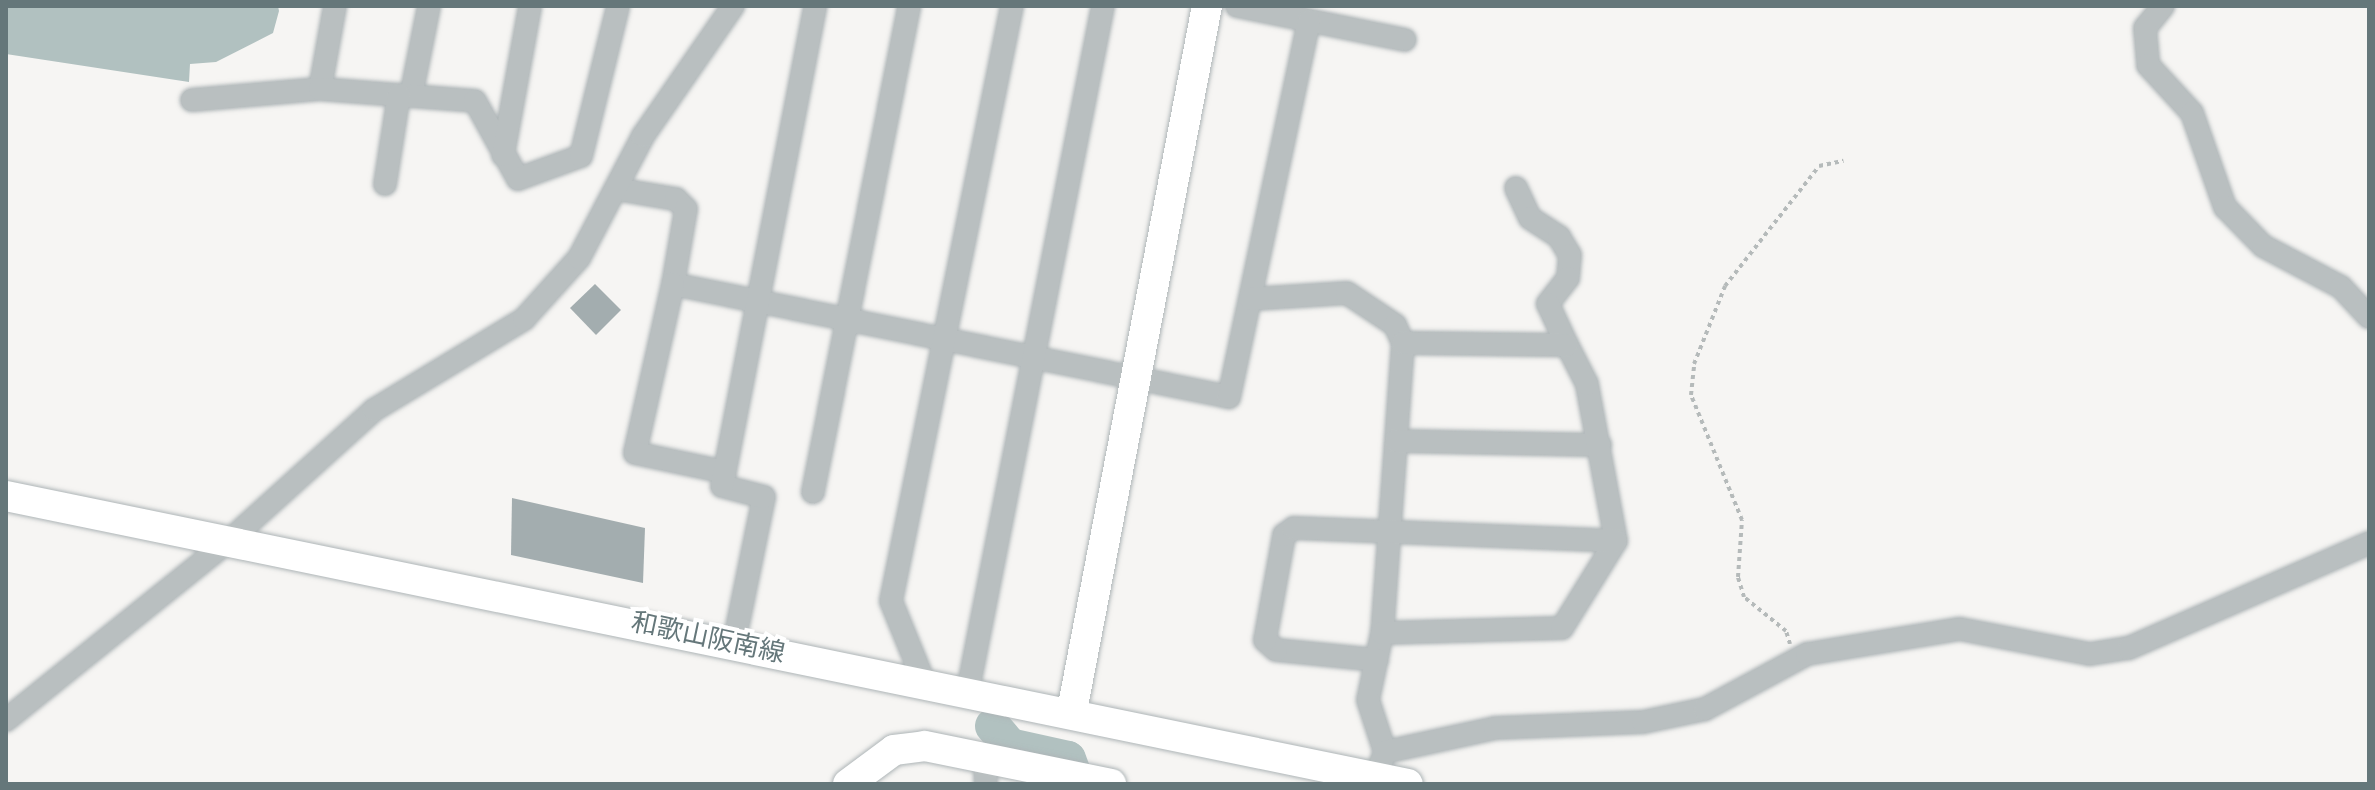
<!DOCTYPE html>
<meta charset="utf-8">
<style>
body{margin:0}
#map{position:relative;width:2375px;height:790px;overflow:hidden;background:#f6f5f3;font-family:Montserrat,"Noto Sans JP",sans-serif}
div>[style]{position:absolute}
.water>*{inset:0;background:#b1c1c0}
.river>*{height:36px;margin:-18px;padding:0 18px;transform-origin:18px;border-radius:18px;background:#b1c1c0}
.building>*{inset:0;background:#a3adaf}
.path>*{height:4px;margin-top:-2px;transform-origin:0;background:repeating-linear-gradient(90deg,#b5baba 0 4px,transparent 0 8px)}
.roads{filter:drop-shadow(0 0 2px #aeb5b7) drop-shadow(0 0 2px #aeb5b7)}
.street>*{height:22px;margin:-11px;padding:0 11px;transform-origin:11px;border-radius:11px;background:#b9bfc0}
.secondary>*{height:30px;margin:-15px;padding:0 15px;transform-origin:15px;border-radius:15px;background:#fff}
span{translate:-50% -50%;white-space:nowrap;text-align:center;line-height:1.15;-webkit-text-stroke:8px #fff;paint-order:stroke}
.street-label{font-size:26px;color:#65777a}
.frame{position:absolute;inset:0;border:8px solid #65777a;pointer-events:none}
</style>
<div id="map">
<div class="water">
<div style="clip-path:polygon(6px 6px,278px 6px,279px 11px,273px 33px,216px 62px,190px 64px,189px 82px,6px 54px)"></div>
</div>
<div class="river">
<div style="left:993px;top:726px;width:26px;rotate:50deg"></div>
<div style="left:1010px;top:746px;width:59px;rotate:12.6deg"></div>
<div style="left:1068px;top:759px;width:27px;rotate:70deg"></div>
</div>
<div class="building">
<div style="clip-path:polygon(595px 284px,621px 310px,596px 335px,570px 308px)"></div>
<div style="clip-path:polygon(512px 498px,645px 528px,643px 583px,511px 555px)"></div>
</div>
<div class="path">
<div style="left:1790px;top:644px;width:14px;rotate:-107deg"></div>
<div style="left:1786px;top:631px;width:54px;rotate:-141deg"></div>
<div style="left:1744px;top:597px;width:21px;rotate:-107deg"></div>
<div style="left:1738px;top:577px;width:57px;rotate:-86deg"></div>
<div style="left:1742px;top:520px;width:135px;rotate:-112.2deg"></div>
<div style="left:1691px;top:395px;width:31px;rotate:-84deg"></div>
<div style="left:1694px;top:364px;width:84px;rotate:-68.3deg"></div>
<div style="left:1725px;top:286px;width:152px;rotate:-51.9deg"></div>
<div style="left:1819px;top:166px;width:25px;rotate:-12deg"></div>
</div>
<div class="roads">
<div class="street">
<div style="left:1237px;top:6px;width:171px;rotate:11.4deg"></div>
<div style="left:2163px;top:6px;width:28px;rotate:129deg"></div>
<div style="left:2145px;top:28px;width:37px;rotate:85deg"></div>
<div style="left:2148px;top:65px;width:65px;rotate:47.5deg"></div>
<div style="left:2192px;top:113px;width:100px;rotate:70.7deg"></div>
<div style="left:2225px;top:207px;width:54px;rotate:45.7deg"></div>
<div style="left:2263px;top:246px;width:88px;rotate:27.7deg"></div>
<div style="left:2341px;top:287px;width:41px;rotate:47deg"></div>
<div style="left:320px;top:89px;width:84px;rotate:-79.8deg"></div>
<div style="left:411px;top:96px;width:92px;rotate:-78.7deg"></div>
<div style="left:192px;top:100px;width:128px;rotate:-4.9deg"></div>
<div style="left:320px;top:89px;width:155px;rotate:4.4deg"></div>
<div style="left:475px;top:101px;width:89px;rotate:61.1deg"></div>
<div style="left:518px;top:179px;width:67px;rotate:-20.1deg"></div>
<div style="left:581px;top:156px;width:154px;rotate:-76.1deg"></div>
<div style="left:503px;top:155px;width:151px;rotate:-79.7deg"></div>
<div style="left:385px;top:184px;width:90px;rotate:-81.1deg"></div>
<div style="left:1516px;top:188px;width:33px;rotate:65deg"></div>
<div style="left:1530px;top:218px;width:35px;rotate:33deg"></div>
<div style="left:1559px;top:237px;width:21px;rotate:59deg"></div>
<div style="left:1570px;top:255px;width:23px;rotate:95deg"></div>
<div style="left:1568px;top:278px;width:33px;rotate:128deg"></div>
<div style="left:1548px;top:304px;width:45px;rotate:65.1deg"></div>
<div style="left:616px;top:189px;width:61px;rotate:9.5deg"></div>
<div style="left:676px;top:199px;width:14px;rotate:45deg"></div>
<div style="left:686px;top:209px;width:76px;rotate:99.8deg"></div>
<div style="left:673px;top:284px;width:567px;rotate:11.49deg"></div>
<div style="left:1229px;top:397px;width:384px;rotate:-78deg"></div>
<div style="left:673px;top:284px;width:173px;rotate:102.7deg"></div>
<div style="left:635px;top:453px;width:92px;rotate:11.9deg"></div>
<div style="left:1251px;top:299px;width:96px;rotate:-3.6deg"></div>
<div style="left:1347px;top:293px;width:58px;rotate:33.7deg"></div>
<div style="left:1395px;top:325px;width:20px;rotate:66deg"></div>
<div style="left:1403px;top:343px;width:291px;rotate:94.1deg"></div>
<div style="left:1382px;top:633px;width:68px;rotate:101.8deg"></div>
<div style="left:1368px;top:700px;width:55px;rotate:71.9deg"></div>
<div style="left:1385px;top:752px;width:14px;rotate:111deg"></div>
<div style="left:1396px;top:441px;width:204px;rotate:1.1deg"></div>
<div style="left:813px;top:492px;width:495px;rotate:-78.8deg"></div>
<div style="left:1382px;top:633px;width:180px;rotate:-1.6deg"></div>
<div style="left:1562px;top:628px;width:102px;rotate:-58.2deg"></div>
<div style="left:1616px;top:541px;width:160px;rotate:-100.5deg"></div>
<div style="left:1587px;top:384px;width:44px;rotate:-117.1deg"></div>
<div style="left:1567px;top:345px;width:164px;rotate:-179.3deg"></div>
<div style="left:734px;top:643px;width:149px;rotate:-78.4deg"></div>
<div style="left:764px;top:497px;width:43px;rotate:-165.3deg"></div>
<div style="left:722px;top:486px;width:489px;rotate:-79deg"></div>
<div style="left:1377px;top:660px;width:101px;rotate:-174.3deg"></div>
<div style="left:1276px;top:650px;width:15px;rotate:-138deg"></div>
<div style="left:1265px;top:640px;width:107px;rotate:-79.7deg"></div>
<div style="left:1284px;top:535px;width:12px;rotate:-35deg"></div>
<div style="left:1294px;top:528px;width:322px;rotate:2.3deg"></div>
<div style="left:924px;top:682px;width:87px;rotate:-112.2deg"></div>
<div style="left:891px;top:601px;width:607px;rotate:-78.51deg"></div>
<div style="left:968px;top:690px;width:697px;rotate:-78.84deg"></div>
<div style="left:6px;top:720px;width:287px;rotate:-38.8deg"></div>
<div style="left:230px;top:540px;width:194px;rotate:-42.1deg"></div>
<div style="left:374px;top:410px;width:175px;rotate:-31.2deg"></div>
<div style="left:524px;top:319px;width:82px;rotate:-48deg"></div>
<div style="left:579px;top:258px;width:138px;rotate:-62.3deg"></div>
<div style="left:643px;top:136px;width:158px;rotate:-55.3deg"></div>
<div style="left:1385px;top:752px;width:113px;rotate:-12.3deg"></div>
<div style="left:1495px;top:728px;width:148px;rotate:-2.3deg"></div>
<div style="left:1643px;top:722px;width:63px;rotate:-11.8deg"></div>
<div style="left:1705px;top:709px;width:116px;rotate:-28.3deg"></div>
<div style="left:1807px;top:654px;width:155px;rotate:-9.3deg"></div>
<div style="left:1960px;top:629px;width:132px;rotate:10.9deg"></div>
<div style="left:2090px;top:654px;width:39px;rotate:-9deg"></div>
<div style="left:2129px;top:648px;width:262px;rotate:-23.6deg"></div>
<div style="left:985px;top:759px;width:25px;rotate:88deg"></div>
</div>
<div class="secondary">
<div style="left:6px;top:496px;width:1431px;rotate:11.61deg"></div>
<div style="left:1072px;top:711px;width:718px;rotate:-79.16deg"></div>
<div style="left:848px;top:784px;width:57px;rotate:-36.5deg"></div>
<div style="left:894px;top:750px;width:31px;rotate:-7deg"></div>
<div style="left:925px;top:746px;width:190px;rotate:11.5deg"></div>
</div>
</div>
<div class="street-label">
<span style="left:708px;top:638px;rotate:12deg">和歌山阪南線</span>
</div>
<div class="frame"></div>
</div>
